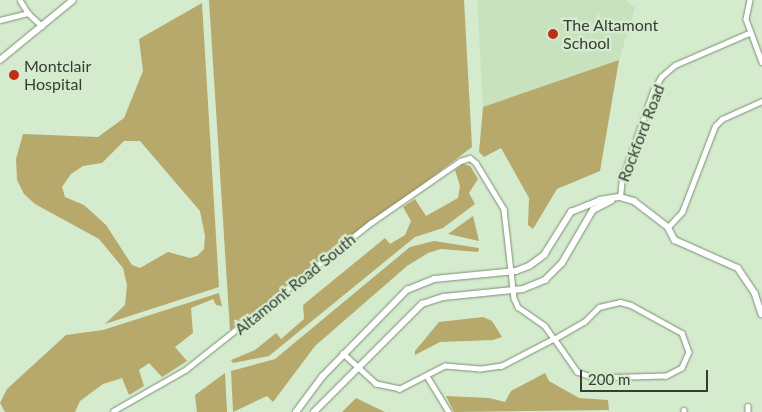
<!DOCTYPE html>
<style>
body{margin:0}
#map{position:relative;width:762px;height:412px;overflow:hidden;background:#d5ebce;font-family:Lato,sans-serif}
div>[style]{position:absolute}
.built>*{inset:0;background:#c8e2be}
.forest>*{inset:0;background:#b7a86b}
.roads{filter:drop-shadow(0 0 1px #7a8e73) drop-shadow(0 0 1px #7a8e73)}
.minor>*{height:4.5px;margin:-2.25px;padding:0 2.25px;transform-origin:2.25px;border-radius:2.25px;background:#fff}
.tertiary>*{height:5.5px;margin:-2.75px;padding:0 2.75px;transform-origin:2.75px;border-radius:2.75px;background:#fff}
.secondary>*{height:6px;margin:-3px;padding:0 3px;transform-origin:3px;border-radius:3px;background:#fff}
.dots>*{width:14px;height:14px;translate:-50% -50%;box-sizing:border-box;border:2px solid #d5ebce;border-radius:50%}
span{translate:-50% -50%;white-space:nowrap;text-align:center;line-height:1.15;-webkit-text-stroke:5px #d5ebce;paint-order:stroke}
.poi-label{font-size:16px;color:#363e33}
.left{translate:0 -50%;text-align:left}
.street-label{font-size:16px;color:#363e33}
.scale{position:absolute;left:580px;top:370px;width:128px;height:22px;box-sizing:border-box;border:2px solid #363e33;border-top:0;padding-left:6px;font-size:15px;line-height:18px;white-space:nowrap;color:#363e33;-webkit-text-stroke:4px #d5ebce;paint-order:stroke}
</style>
<div id="map">
<div class="built">
<div style="clip-path:polygon(477px 0,626px 0,635px 8px,619px 60px,483px 107px)"></div>
</div>
<div class="forest">
<div style="clip-path:polygon(209px 0,464px 0,472px 147px,230px 330px)"></div>
<div style="clip-path:polygon(evenodd,202px 3px,219px 287px,105px 324px,125px 305px,127px 285px,123px 268px,99px 239px,35px 204px,24px 194px,17px 180px,16px 159px,23px 134px,98px 137px,124px 118px,143px 71px,139px 39px,202px 3px,124px 141px,140px 141px,200px 211px,205px 236px,204px 249px,197px 256px,190px 258px,168px 252px,140px 268px,132px 265px,106px 225px,84px 205px,65px 197px,62px 187px,71px 174px,83px 166px,102px 163px,124px 141px)"></div>
<div style="clip-path:polygon(619px 60px,600px 171px,557px 189px,533px 229px,528px 225px,529px 198px,501px 148px,484px 157px,479px 152px,483px 107px)"></div>
<div style="clip-path:polygon(463px 164px,470px 166px,478px 179px,469px 193px,475px 204px,443px 228px,415px 237px,269px 356px,233px 363px,231px 360px,255px 350px,276px 333px,281px 339px,304px 319px,303px 305px,385px 238px,390px 244px,405px 235px,411px 221px,403px 207px,415px 199px,426px 216px,458px 198px,460px 186px,455px 170px)"></div>
<div style="clip-path:polygon(473px 216px,479px 241px,448px 234px)"></div>
<div style="clip-path:polygon(434px 241px,479px 248px,478px 252px,441px 249px,428px 253px,407px 266px,315px 346px,273px 402px,267px 396px,233px 412px,231px 371px,275px 359px,410px 247px)"></div>
<div style="clip-path:polygon(219px 293px,222px 306px,216px 305px,213px 299px,191px 308px,193px 333px,175px 347px,187px 361px,162px 377px,149px 363px,139px 370px,144px 386px,129px 395px,122px 378px,103px 384px,80px 401px,75px 412px,5px 412px,0 403px,7px 389px,66px 335px,103px 330px)"></div>
<div style="clip-path:polygon(483px 317px,492px 321px,502px 337px,493px 340px,440px 342px,415px 355px,415px 351px,439px 322px)"></div>
<div style="clip-path:polygon(225px 373px,227px 412px,197px 412px,195px 395px)"></div>
<div style="clip-path:polygon(545px 373px,549px 381px,579px 398px,608px 400px,609px 410px,454px 412px,446px 396px,489px 398px,505px 402px,511px 391px)"></div>
<div style="clip-path:polygon(356px 398px,385px 412px,342px 412px)"></div>
</div>
<div class="roads">
<div class="minor">
<div style="left:20px;top:0;width:15px;rotate:58deg"></div>
<div style="left:750px;top:0;width:19px;rotate:102deg"></div>
<div style="left:746px;top:19px;width:46px;rotate:69.6deg"></div>
<div style="left:0;top:20px;width:29px;rotate:-14deg"></div>
<div style="left:28px;top:13px;width:19px;rotate:43deg"></div>
<div style="left:620px;top:197px;width:18px;rotate:-84deg"></div>
<div style="left:622px;top:179px;width:93px;rotate:-70.6deg"></div>
<div style="left:653px;top:91px;width:16px;rotate:-60deg"></div>
<div style="left:661px;top:77px;width:18px;rotate:-41deg"></div>
<div style="left:675px;top:65px;width:81px;rotate:-23.4deg"></div>
<div style="left:668px;top:227px;width:21px;rotate:-47deg"></div>
<div style="left:682px;top:212px;width:92px;rotate:-69deg"></div>
<div style="left:715px;top:126px;width:10px;rotate:-45deg"></div>
<div style="left:722px;top:119px;width:44px;rotate:-24.2deg"></div>
<div style="left:620px;top:302px;width:11px;rotate:15deg"></div>
<div style="left:631px;top:305px;width:58px;rotate:28.8deg"></div>
<div style="left:682px;top:333px;width:20px;rotate:70deg"></div>
<div style="left:689px;top:352px;width:17px;rotate:114deg"></div>
<div style="left:682px;top:368px;width:18px;rotate:153deg"></div>
<div style="left:666px;top:376px;width:72px;rotate:178.4deg"></div>
<div style="left:594px;top:378px;width:18px;rotate:-161deg"></div>
<div style="left:577px;top:372px;width:40px;rotate:-124.9deg"></div>
<div style="left:554px;top:339px;width:34px;rotate:-30deg"></div>
<div style="left:584px;top:322px;width:21px;rotate:-45deg"></div>
<div style="left:599px;top:307px;width:22px;rotate:-13deg"></div>
<div style="left:427px;top:376px;width:42px;rotate:58.6deg"></div>
<div style="left:748px;top:406px;width:6px;rotate:90deg"></div>
<div style="left:684px;top:410px;width:2px;rotate:90deg"></div>
<div style="left:113px;top:411px;width:83px;rotate:-29.7deg"></div>
<div style="left:185px;top:370px;width:238px;rotate:-38.4deg"></div>
<div style="left:372px;top:222px;width:107px;rotate:-34.7deg"></div>
<div style="left:460px;top:161px;width:10px;rotate:-17deg"></div>
<div style="left:470px;top:158px;width:8px;rotate:40deg"></div>
<div style="left:476px;top:163px;width:54px;rotate:58.7deg"></div>
<div style="left:504px;top:209px;width:90px;rotate:83.6deg"></div>
<div style="left:514px;top:298px;width:10px;rotate:66deg"></div>
<div style="left:518px;top:307px;width:33px;rotate:35deg"></div>
<div style="left:545px;top:326px;width:16px;rotate:55deg"></div>
<div style="left:554px;top:339px;width:59px;rotate:152.6deg"></div>
<div style="left:502px;top:366px;width:22px;rotate:172deg"></div>
<div style="left:480px;top:369px;width:35px;rotate:-175deg"></div>
<div style="left:445px;top:366px;width:51px;rotate:152.9deg"></div>
<div style="left:400px;top:389px;width:25px;rotate:-168deg"></div>
<div style="left:376px;top:384px;width:45px;rotate:-137.7deg"></div>
</div>
<div class="tertiary">
<div style="left:296px;top:412px;width:44px;rotate:-53.4deg"></div>
<div style="left:322px;top:377px;width:122px;rotate:-45.7deg"></div>
<div style="left:407px;top:290px;width:29px;rotate:-22deg"></div>
<div style="left:434px;top:279px;width:82px;rotate:-5.6deg"></div>
<div style="left:516px;top:271px;width:14px;rotate:-21deg"></div>
<div style="left:529px;top:266px;width:19px;rotate:-36deg"></div>
<div style="left:544px;top:255px;width:51px;rotate:-57.9deg"></div>
<div style="left:571px;top:212px;width:31px;rotate:-22deg"></div>
<div style="left:600px;top:200px;width:20px;rotate:-9deg"></div>
<div style="left:620px;top:197px;width:15px;rotate:16deg"></div>
<div style="left:634px;top:201px;width:43px;rotate:37.4deg"></div>
<div style="left:668px;top:227px;width:15px;rotate:62deg"></div>
<div style="left:675px;top:240px;width:69px;rotate:24deg"></div>
<div style="left:738px;top:268px;width:30px;rotate:56deg"></div>
<div style="left:755px;top:293px;width:22px;rotate:72deg"></div>
<div style="left:314px;top:412px;width:153px;rotate:-45deg"></div>
<div style="left:422px;top:304px;width:23px;rotate:-18deg"></div>
<div style="left:444px;top:297px;width:79px;rotate:-5.8deg"></div>
<div style="left:523px;top:289px;width:24px;rotate:-22deg"></div>
<div style="left:545px;top:280px;width:24px;rotate:-45deg"></div>
<div style="left:562px;top:263px;width:61px;rotate:-59.7deg"></div>
<div style="left:593px;top:210px;width:20px;rotate:-27deg"></div>
</div>
<div class="secondary">
<div style="left:0;top:60px;width:94px;rotate:-39.4deg"></div>
</div>
</div>
<div class="dots">
<div style="left:553px;top:34px;background:#bc3116"></div>
<div style="left:14px;top:75px;background:#bc3116"></div>
</div>
<div class="poi-label">
<span class="left" style="left:563px;top:34px">The Altamont<br>School</span>
<span class="left" style="left:24px;top:75px">Montclair<br>Hospital</span>
</div>
<div class="street-label">
<span style="left:641px;top:133px;rotate:-69deg">Rockford Road</span>
<span style="left:295px;top:284px;rotate:-39deg">Altamont Road South</span>
</div>
<div class="scale">200 m</div>
</div>
